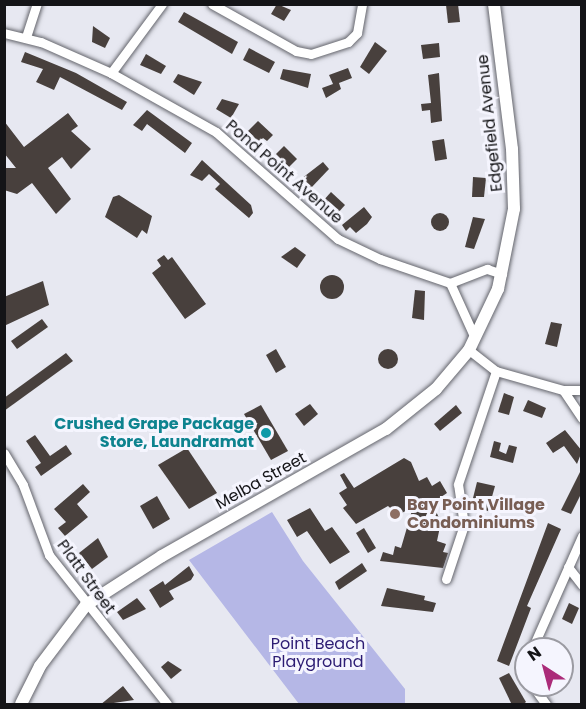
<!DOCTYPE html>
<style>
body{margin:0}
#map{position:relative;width:586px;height:709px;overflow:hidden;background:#e7e8f1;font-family:Poppins,sans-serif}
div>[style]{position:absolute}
.green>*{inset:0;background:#b5b7e6}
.building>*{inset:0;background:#48403d}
.round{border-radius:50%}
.roads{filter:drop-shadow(0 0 2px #64656c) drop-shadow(0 0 2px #64656c)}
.minor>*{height:9px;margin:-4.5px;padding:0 4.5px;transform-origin:4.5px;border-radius:4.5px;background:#fff}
.secondary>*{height:12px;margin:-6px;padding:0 6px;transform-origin:6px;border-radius:6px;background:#fff}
.dots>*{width:16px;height:16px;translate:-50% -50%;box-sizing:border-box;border:3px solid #f5f5fe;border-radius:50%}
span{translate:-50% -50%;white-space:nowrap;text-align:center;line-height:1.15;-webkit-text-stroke:6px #f5f5fe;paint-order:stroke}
.street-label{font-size:16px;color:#141417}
.culture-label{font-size:16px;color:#0d838f;font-weight:700}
.right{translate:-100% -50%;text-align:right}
.education-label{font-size:16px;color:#785e54;font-weight:700}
.left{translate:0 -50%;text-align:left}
.park-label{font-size:16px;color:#2c1c73}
.frame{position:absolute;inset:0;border:6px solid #141417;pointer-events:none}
.north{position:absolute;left:514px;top:637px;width:60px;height:60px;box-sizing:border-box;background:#f5f5fe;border:2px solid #9b9ba2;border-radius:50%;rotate:324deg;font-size:16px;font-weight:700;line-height:24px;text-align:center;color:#141417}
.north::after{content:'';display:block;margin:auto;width:21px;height:27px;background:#ab2b79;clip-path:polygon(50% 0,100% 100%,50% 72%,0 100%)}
</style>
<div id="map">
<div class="green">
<div style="clip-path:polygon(272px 512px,303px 561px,405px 689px,405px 704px,299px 704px,189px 560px)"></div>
</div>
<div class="building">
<div style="clip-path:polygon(277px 4px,291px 10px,284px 21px,271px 14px)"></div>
<div style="clip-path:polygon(458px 4px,460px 22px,448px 23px,446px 5px)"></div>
<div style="clip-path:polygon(184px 12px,238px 42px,232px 54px,178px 22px)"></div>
<div style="clip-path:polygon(93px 26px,110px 38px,105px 48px,92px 42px)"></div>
<div style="clip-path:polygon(375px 42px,387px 51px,369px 74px,360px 67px)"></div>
<div style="clip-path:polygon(439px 43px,440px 57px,423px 59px,421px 45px)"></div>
<div style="clip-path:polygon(249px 48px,275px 62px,269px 73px,243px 60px)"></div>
<div style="clip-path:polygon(25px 52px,76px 73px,127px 102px,122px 110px,60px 77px,54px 90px,36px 82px,43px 69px,21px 62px)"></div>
<div style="clip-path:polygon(146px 54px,166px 66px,161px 74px,140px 65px)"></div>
<div style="clip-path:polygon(348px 68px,352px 78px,339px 83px,341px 89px,326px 98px,322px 88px,333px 84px,329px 75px)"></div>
<div style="clip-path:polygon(283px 69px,311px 74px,308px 88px,280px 79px)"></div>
<div style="clip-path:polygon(439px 73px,442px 121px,431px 123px,430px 110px,422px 111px,421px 104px,431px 103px,428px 75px)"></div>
<div style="clip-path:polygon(178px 74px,202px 82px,194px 95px,173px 82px)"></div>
<div style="clip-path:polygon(222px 99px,239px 104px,231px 118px,216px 109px)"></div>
<div style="clip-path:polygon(147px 110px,192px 143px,185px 153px,147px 124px,142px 131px,133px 125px)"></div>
<div style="clip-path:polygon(68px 113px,78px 126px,71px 131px,91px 149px,71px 169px,62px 157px,48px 168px,71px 199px,56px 214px,32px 183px,17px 194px,4px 190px,4px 168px,16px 168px,4px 153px,4px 121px,24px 147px)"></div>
<div style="clip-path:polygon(258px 121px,273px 135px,267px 141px,263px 138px,259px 142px,248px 131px)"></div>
<div style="clip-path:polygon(444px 139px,447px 159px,435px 161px,432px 141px)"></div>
<div style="clip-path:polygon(284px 146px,297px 159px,289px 167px,276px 154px)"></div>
<div style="clip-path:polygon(202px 160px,251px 205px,253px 213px,249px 218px,215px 189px,220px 184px,209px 174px,202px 181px,190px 175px)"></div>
<div style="clip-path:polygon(323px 162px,329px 169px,310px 189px,301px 179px)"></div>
<div style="clip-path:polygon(473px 177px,486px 178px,484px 197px,472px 197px)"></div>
<div style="clip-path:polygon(331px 192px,345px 205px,337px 214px,323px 201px)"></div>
<div style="clip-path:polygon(119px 195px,152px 216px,147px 234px,142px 230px,137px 238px,105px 217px,113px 197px)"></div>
<div style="clip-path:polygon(364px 207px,372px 217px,367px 224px,356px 233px,350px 227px,346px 231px,342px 225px)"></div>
<div class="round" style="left:431px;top:213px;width:18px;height:18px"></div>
<div style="clip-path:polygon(473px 217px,485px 219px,474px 249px,465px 247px)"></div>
<div style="clip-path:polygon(295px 247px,306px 255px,297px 268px,281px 257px)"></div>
<div style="clip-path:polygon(164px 255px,168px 260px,172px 257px,206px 304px,185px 319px,152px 273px,161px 266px,157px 260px)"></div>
<div class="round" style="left:320px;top:275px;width:24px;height:24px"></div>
<div style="clip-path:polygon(43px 281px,49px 305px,4px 326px,4px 297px)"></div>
<div style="clip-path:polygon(415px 290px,425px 291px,424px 320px,412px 318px)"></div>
<div style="clip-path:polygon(42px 319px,48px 327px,17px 349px,11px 341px)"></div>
<div style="clip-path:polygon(551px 322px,562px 324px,557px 347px,545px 344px)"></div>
<div style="clip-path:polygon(276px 349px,286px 367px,276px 373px,266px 355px)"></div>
<div class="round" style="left:378px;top:349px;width:20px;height:20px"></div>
<div style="clip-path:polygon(66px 353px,73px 361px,4px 411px,4px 398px)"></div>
<div style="clip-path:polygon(504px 393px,514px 397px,509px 415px,498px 412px)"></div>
<div style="clip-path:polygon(528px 400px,546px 408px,542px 418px,523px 411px)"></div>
<div style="clip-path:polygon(310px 404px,318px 414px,304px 426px,295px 414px)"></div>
<div style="clip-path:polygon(261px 405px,288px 451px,271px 460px,244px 414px)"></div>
<div style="clip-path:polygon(456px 405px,462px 413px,440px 431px,434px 424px)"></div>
<div style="clip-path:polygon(565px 430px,582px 451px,577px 464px,564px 446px,553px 453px,546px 443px)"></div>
<div style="clip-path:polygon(35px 435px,50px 456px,66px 445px,72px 454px,41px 476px,35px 467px,41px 463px,26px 441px)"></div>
<div style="clip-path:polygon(494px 441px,501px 443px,499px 451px,506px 454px,509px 445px,517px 447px,513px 463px,490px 457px)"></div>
<div style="clip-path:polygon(187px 448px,217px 493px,189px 509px,158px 465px)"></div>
<div style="clip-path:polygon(404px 458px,411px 462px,419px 481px,427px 477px,432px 486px,440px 481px,447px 493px,432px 503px,441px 522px,437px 541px,446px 544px,443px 552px,448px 553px,443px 568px,380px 561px,383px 552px,393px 555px,395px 546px,401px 548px,413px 507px,398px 515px,388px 506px,356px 524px,343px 508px,347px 505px,339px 493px,347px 488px,340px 475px,344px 473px,354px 488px)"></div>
<div style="clip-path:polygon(582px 468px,582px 492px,571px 514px,561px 510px)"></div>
<div style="clip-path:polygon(477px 482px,495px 486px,488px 511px,471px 506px)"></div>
<div style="clip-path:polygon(83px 484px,90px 492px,77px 504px,88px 517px,65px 536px,58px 528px,66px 522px,54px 509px)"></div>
<div style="clip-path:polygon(157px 496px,170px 519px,153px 529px,140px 506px)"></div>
<div style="clip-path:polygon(310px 508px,325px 531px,332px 527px,350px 552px,330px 564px,307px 531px,297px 537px,287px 520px)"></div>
<div style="clip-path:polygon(548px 523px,561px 529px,527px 606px,531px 608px,509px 666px,497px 661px)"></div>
<div style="clip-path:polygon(364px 528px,376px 548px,368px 553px,356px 533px)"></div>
<div style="clip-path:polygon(98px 538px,108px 557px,92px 569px,79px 553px)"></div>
<div style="clip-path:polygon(362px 563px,367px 571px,339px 590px,335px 582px)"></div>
<div style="clip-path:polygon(189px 566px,194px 575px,191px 580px,169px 591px,174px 599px,160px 608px,149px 590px,163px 581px,165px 585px)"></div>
<div style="clip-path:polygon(387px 588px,425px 596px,424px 600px,436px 603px,433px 612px,381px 606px)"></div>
<div style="clip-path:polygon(137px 598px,146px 609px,123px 620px,117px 612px)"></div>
<div style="clip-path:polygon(569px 603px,579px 608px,572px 624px,562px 619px)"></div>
<div style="clip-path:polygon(168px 661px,182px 670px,171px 679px,161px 667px)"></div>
<div style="clip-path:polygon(509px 673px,526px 702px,522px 705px,512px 705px,499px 678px)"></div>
<div style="clip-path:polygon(123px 686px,134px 700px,100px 705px,111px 696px)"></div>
</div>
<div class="roads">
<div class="minor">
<div style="left:212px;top:4px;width:96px;rotate:29.2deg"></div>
<div style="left:296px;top:51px;width:15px;rotate:11deg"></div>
<div style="left:311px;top:54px;width:39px;rotate:-18deg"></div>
<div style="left:348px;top:42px;width:13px;rotate:-45deg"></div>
<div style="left:357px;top:33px;width:29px;rotate:-80deg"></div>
<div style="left:4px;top:33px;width:38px;rotate:14deg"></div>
<div style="left:41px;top:42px;width:77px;rotate:23.9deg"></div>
<div style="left:111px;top:73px;width:120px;rotate:29.3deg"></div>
<div style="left:216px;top:132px;width:162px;rotate:41.3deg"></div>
<div style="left:338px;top:239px;width:47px;rotate:25.5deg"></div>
<div style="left:380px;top:259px;width:74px;rotate:18.9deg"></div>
<div style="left:450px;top:283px;width:40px;rotate:-21deg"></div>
<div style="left:487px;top:269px;width:16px;rotate:18deg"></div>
<div style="left:26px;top:37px;width:35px;rotate:-72deg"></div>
<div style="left:111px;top:73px;width:86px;rotate:-53.5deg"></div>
<div style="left:450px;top:283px;width:60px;rotate:65.6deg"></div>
<div style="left:469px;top:350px;width:34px;rotate:38deg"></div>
<div style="left:496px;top:371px;width:70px;rotate:15.8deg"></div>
<div style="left:563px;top:390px;width:34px;rotate:56deg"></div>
<div style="left:563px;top:390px;width:19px"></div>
<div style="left:4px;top:453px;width:37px;rotate:59deg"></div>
<div style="left:23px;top:485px;width:75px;rotate:69.6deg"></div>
<div style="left:49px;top:555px;width:190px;rotate:51.6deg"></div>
<div style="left:568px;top:567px;width:23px;rotate:52deg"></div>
<div style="left:446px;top:579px;width:57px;rotate:-71.6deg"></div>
<div style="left:464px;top:525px;width:41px;rotate:-98.3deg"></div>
<div style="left:458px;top:484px;width:119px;rotate:-71.4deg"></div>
<div style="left:532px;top:649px;width:124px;rotate:-66.1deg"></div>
<div style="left:532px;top:685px;width:24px;rotate:54deg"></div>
</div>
<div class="secondary">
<div style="left:21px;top:704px;width:42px;rotate:-63.4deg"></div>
<div style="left:40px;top:666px;width:76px;rotate:-53deg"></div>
<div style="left:86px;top:605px;width:90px;rotate:-32.8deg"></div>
<div style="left:162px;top:556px;width:257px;rotate:-29.6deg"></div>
<div style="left:386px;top:429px;width:64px;rotate:-38.7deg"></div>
<div style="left:436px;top:389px;width:51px;rotate:-49.8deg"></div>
<div style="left:469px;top:350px;width:68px;rotate:-64.6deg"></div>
<div style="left:498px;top:289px;width:82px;rotate:-78.7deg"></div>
<div style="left:514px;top:209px;width:60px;rotate:-91.9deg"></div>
<div style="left:512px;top:149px;width:146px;rotate:-97.1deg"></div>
</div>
</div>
<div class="dots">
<div style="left:266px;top:433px;background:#0f9aa8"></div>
<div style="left:395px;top:514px;background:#8d6e63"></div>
</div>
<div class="street-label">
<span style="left:490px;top:123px;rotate:-96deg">Edgefield Avenue</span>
<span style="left:284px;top:172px;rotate:41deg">Pond Point Avenue</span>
<span style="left:261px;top:481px;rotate:-29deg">Melba Street</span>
<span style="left:86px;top:577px;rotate:54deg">Platt Street</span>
</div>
<div class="culture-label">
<span class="right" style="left:254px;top:433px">Crushed Grape Package<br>Store, Laundramat</span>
</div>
<div class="education-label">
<span class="left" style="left:407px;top:514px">Bay Point Village<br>Condominiums</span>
</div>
<div class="park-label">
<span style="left:318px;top:653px">Point Beach<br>Playground</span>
</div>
<div class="frame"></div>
<div class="north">N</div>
</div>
